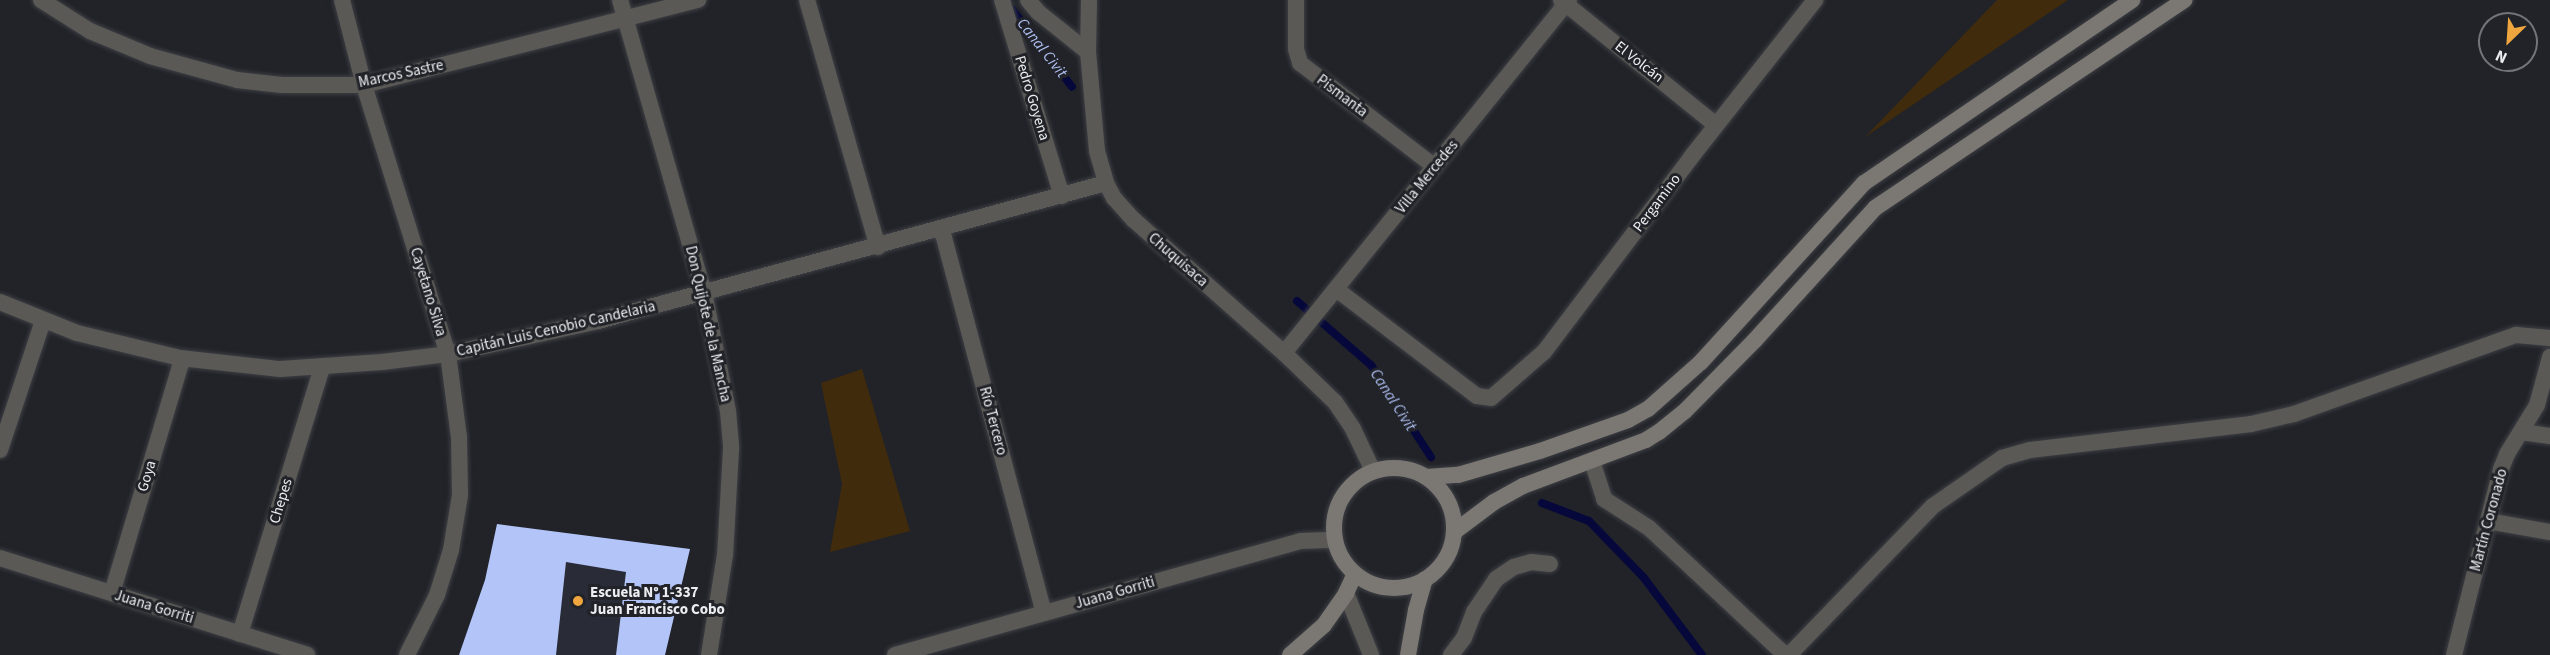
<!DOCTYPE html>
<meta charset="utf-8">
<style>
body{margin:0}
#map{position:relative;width:2550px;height:655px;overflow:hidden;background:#212328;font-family:"Source Sans 3",sans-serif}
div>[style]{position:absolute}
.built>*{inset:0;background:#292c37}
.green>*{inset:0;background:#412b0d}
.stream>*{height:8px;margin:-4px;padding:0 4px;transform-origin:4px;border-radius:4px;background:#06083b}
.building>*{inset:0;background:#b3c4f8}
.roads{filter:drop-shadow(0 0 2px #3d3f44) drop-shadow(0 0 2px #3d3f44)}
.minor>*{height:16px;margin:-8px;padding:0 8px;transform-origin:8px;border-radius:8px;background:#5b5956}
.tertiary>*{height:16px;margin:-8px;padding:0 8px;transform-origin:8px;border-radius:8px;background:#5b5956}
.secondary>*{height:16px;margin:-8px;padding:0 8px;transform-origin:8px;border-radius:8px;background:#7b7773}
.secondary>.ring{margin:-8px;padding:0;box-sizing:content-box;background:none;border:16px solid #7b7773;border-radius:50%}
.dots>*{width:16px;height:16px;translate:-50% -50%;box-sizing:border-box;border:3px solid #212328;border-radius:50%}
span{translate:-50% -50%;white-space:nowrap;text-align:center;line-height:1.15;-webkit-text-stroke:6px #212328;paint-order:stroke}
.street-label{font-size:15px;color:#ecedf1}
.poi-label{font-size:15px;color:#ecedf1;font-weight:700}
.left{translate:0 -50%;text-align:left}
.water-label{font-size:16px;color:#aebff2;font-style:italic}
.north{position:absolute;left:2478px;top:12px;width:60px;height:60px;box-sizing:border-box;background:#212328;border:2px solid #727478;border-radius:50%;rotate:205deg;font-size:16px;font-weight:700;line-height:24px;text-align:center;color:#ecedf1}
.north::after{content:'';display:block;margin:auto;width:21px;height:27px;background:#f0a63e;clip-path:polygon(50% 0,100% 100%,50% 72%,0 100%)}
</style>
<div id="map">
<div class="built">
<div style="clip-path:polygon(497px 524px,690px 549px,665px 655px,464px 655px,460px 650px,485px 580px)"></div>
</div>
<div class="green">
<div style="clip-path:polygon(1997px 0,2068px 0,1865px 137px)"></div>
<div style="clip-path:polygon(862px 369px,910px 531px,830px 552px,842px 484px,821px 383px)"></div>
</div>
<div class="stream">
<div style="left:1012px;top:9px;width:98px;rotate:52.4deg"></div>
<div style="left:1297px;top:301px;width:98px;rotate:40.9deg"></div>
<div style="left:1371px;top:365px;width:110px;rotate:56.9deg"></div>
<div style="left:1542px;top:503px;width:50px;rotate:21deg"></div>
<div style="left:1589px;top:521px;width:79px;rotate:46deg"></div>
<div style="left:1644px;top:578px;width:96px;rotate:53deg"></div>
</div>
<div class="building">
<div style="clip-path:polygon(497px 524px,690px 549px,665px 655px,616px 655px,626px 572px,566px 562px,556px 655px,459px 655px,485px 580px)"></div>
</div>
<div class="roads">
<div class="minor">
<div style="left:41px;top:0;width:58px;rotate:32.3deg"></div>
<div style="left:90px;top:31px;width:65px;rotate:22.6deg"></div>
<div style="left:150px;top:56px;width:90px;rotate:15.4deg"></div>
<div style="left:237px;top:80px;width:45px;rotate:6.3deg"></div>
<div style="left:282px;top:85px;width:82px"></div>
<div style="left:364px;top:85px;width:345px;rotate:-14.3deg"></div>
<div style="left:342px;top:0;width:88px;rotate:75.5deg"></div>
<div style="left:364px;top:85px;width:282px;rotate:72.7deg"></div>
<div style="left:448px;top:354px;width:84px;rotate:82.5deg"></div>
<div style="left:459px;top:437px;width:58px;rotate:89deg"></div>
<div style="left:460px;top:495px;width:56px;rotate:99.3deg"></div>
<div style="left:451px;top:550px;width:47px;rotate:107.3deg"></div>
<div style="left:437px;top:595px;width:67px;rotate:116.6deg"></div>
<div style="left:620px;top:0;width:304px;rotate:74deg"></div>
<div style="left:704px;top:292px;width:121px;rotate:78.6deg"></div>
<div style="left:728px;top:411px;width:38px;rotate:85deg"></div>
<div style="left:731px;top:449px;width:106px;rotate:93.2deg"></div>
<div style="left:725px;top:555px;width:101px;rotate:99.1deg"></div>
<div style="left:807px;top:0;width:257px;rotate:74deg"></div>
<div style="left:1002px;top:0;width:205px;rotate:73deg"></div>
<div style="left:1028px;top:0;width:16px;rotate:50deg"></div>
<div style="left:1038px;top:12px;width:64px;rotate:38.7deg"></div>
<div style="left:1296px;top:0;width:49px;rotate:90deg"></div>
<div style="left:1296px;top:49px;width:15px;rotate:74deg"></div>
<div style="left:1300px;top:63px;width:170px;rotate:37.6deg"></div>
<div style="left:1561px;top:0;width:199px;rotate:38.9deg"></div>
<div style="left:942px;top:230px;width:396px;rotate:75.1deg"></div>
<div style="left:1336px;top:289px;width:177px;rotate:37.2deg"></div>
<div style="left:1477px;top:396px;width:14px;rotate:8deg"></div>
<div style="left:1491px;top:398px;width:70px;rotate:-41deg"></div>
<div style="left:1544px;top:352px;width:246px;rotate:-52.9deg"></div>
<div style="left:1692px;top:156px;width:199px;rotate:-51.7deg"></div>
<div style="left:0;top:302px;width:83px;rotate:21.9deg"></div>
<div style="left:77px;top:333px;width:106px;rotate:13.6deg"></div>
<div style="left:180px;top:358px;width:101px;rotate:6.3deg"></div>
<div style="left:280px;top:369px;width:102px;rotate:-3.9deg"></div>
<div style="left:382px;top:362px;width:66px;rotate:-6.9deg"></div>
<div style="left:448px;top:354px;width:154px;rotate:-12.4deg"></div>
<div style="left:598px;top:321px;width:526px;rotate:-15.2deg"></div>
<div style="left:1284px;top:353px;width:454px;rotate:-51.1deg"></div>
<div style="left:2521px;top:432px;width:29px;rotate:8deg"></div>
<div style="left:0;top:450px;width:136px;rotate:-71.6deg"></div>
<div style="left:1592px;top:461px;width:40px;rotate:72deg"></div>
<div style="left:1604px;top:499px;width:54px;rotate:32.8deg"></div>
<div style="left:1649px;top:528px;width:186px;rotate:43deg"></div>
<div style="left:2488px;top:521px;width:63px;rotate:10.1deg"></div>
<div style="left:112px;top:593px;width:244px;rotate:-73.3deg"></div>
<div style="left:1346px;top:593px;width:67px;rotate:68deg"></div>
<div style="left:240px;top:634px;width:279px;rotate:-72.9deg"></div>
<div style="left:1451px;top:655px;width:21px;rotate:-53deg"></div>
<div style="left:1464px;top:638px;width:28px;rotate:-69deg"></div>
<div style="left:1474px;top:612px;width:40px;rotate:-56deg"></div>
<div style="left:1496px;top:579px;width:22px;rotate:-34deg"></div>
<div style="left:1514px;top:567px;width:18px;rotate:-16deg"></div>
<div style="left:1531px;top:562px;width:19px;rotate:6deg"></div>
<div style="left:1789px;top:655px;width:207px;rotate:-46deg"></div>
<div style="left:1933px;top:506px;width:84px;rotate:-34.8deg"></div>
<div style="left:2002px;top:458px;width:29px;rotate:-16deg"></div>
<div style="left:2030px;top:450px;width:223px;rotate:-6.7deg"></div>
<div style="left:2251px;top:424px;width:44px;rotate:-13.1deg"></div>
<div style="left:2294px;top:414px;width:236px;rotate:-19.6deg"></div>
<div style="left:2516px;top:335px;width:34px;rotate:5deg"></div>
<div style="left:2454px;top:655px;width:192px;rotate:-75.8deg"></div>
<div style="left:2501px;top:469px;width:16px;rotate:-68deg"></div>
<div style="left:2507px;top:454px;width:57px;rotate:-58.5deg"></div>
<div style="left:2537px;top:405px;width:50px;rotate:-74.8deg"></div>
</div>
<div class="tertiary">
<div style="left:1089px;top:0;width:52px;rotate:91.1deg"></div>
<div style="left:1088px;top:52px;width:99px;rotate:84.8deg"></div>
<div style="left:1097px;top:151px;width:33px;rotate:74deg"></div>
<div style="left:1106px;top:183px;width:17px;rotate:62deg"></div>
<div style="left:1114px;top:198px;width:30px;rotate:48deg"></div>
<div style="left:1134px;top:220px;width:200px;rotate:41.6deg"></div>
<div style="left:1284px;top:353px;width:71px;rotate:43.9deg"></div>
<div style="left:1335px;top:402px;width:32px;rotate:56deg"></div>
<div style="left:1353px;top:429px;width:47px;rotate:64.5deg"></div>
<div style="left:0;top:558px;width:322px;rotate:17.5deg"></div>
<div style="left:895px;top:655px;width:421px;rotate:-15.7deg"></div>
<div style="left:1300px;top:541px;width:35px;rotate:-2deg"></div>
</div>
<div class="secondary">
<div class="ring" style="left:1334px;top:468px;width:104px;height:104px"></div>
<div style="left:1426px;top:477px;width:32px;rotate:-4deg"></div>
<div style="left:1458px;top:475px;width:85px;rotate:-16.3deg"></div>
<div style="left:1540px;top:451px;width:93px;rotate:-19.4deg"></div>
<div style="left:1628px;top:420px;width:23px;rotate:-29deg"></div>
<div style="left:1648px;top:409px;width:71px;rotate:-41.6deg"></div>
<div style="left:1701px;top:362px;width:242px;rotate:-47.7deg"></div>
<div style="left:1864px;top:183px;width:325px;rotate:-34.3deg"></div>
<div style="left:1454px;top:532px;width:50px;rotate:-36.9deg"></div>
<div style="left:1494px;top:502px;width:33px;rotate:-29deg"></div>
<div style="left:1523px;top:486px;width:131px;rotate:-20.5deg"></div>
<div style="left:1646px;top:440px;width:15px;rotate:-32deg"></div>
<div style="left:1659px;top:432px;width:32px;rotate:-39deg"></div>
<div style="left:1684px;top:412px;width:101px;rotate:-45.4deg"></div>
<div style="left:1755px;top:340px;width:178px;rotate:-47.7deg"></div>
<div style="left:1875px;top:208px;width:373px;rotate:-33.9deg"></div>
<div style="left:1290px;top:655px;width:45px;rotate:-41.4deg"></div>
<div style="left:1324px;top:625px;width:39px;rotate:-55deg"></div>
<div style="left:1346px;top:593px;width:21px;rotate:-65deg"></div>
<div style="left:1408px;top:655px;width:46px;rotate:-79.9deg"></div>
<div style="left:1416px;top:610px;width:32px;rotate:-74deg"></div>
</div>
</div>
<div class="dots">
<div style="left:578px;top:601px;background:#f0a63e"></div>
</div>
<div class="street-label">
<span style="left:1639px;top:62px;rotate:38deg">El Volcán</span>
<span style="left:401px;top:74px;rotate:-12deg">Marcos Sastre</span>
<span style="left:1342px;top:96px;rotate:37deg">Pismanta</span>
<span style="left:1032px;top:98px;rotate:73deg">Pedro Goyena</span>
<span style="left:1427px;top:177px;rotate:-51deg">Villa Mercedes</span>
<span style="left:1657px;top:203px;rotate:-53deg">Pergamino</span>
<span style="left:1178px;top:260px;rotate:41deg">Chuquisaca</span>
<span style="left:428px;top:292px;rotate:73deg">Cayetano Silva</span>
<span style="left:708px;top:324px;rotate:77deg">Don Quijote de la Mancha</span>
<span style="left:556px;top:329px;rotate:-13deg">Capitán Luis Cenobio Candelaria</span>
<span style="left:993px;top:421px;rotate:75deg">Río Tercero</span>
<span style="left:147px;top:476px;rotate:-73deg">Goya</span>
<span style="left:281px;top:501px;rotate:-73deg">Chepes</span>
<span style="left:2489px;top:520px;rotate:-75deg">Martín Coronado</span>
<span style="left:1115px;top:593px;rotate:-16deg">Juana Gorriti</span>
<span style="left:154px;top:607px;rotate:17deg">Juana Gorriti</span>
</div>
<div class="poi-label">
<span class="left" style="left:590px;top:601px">Escuela N° 1-337<br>Juan Francisco Cobo</span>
</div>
<div class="water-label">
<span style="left:1042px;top:48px;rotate:52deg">Canal Civit</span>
<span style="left:1393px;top:400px;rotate:57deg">Canal Civit</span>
</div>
<div class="north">N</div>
</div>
